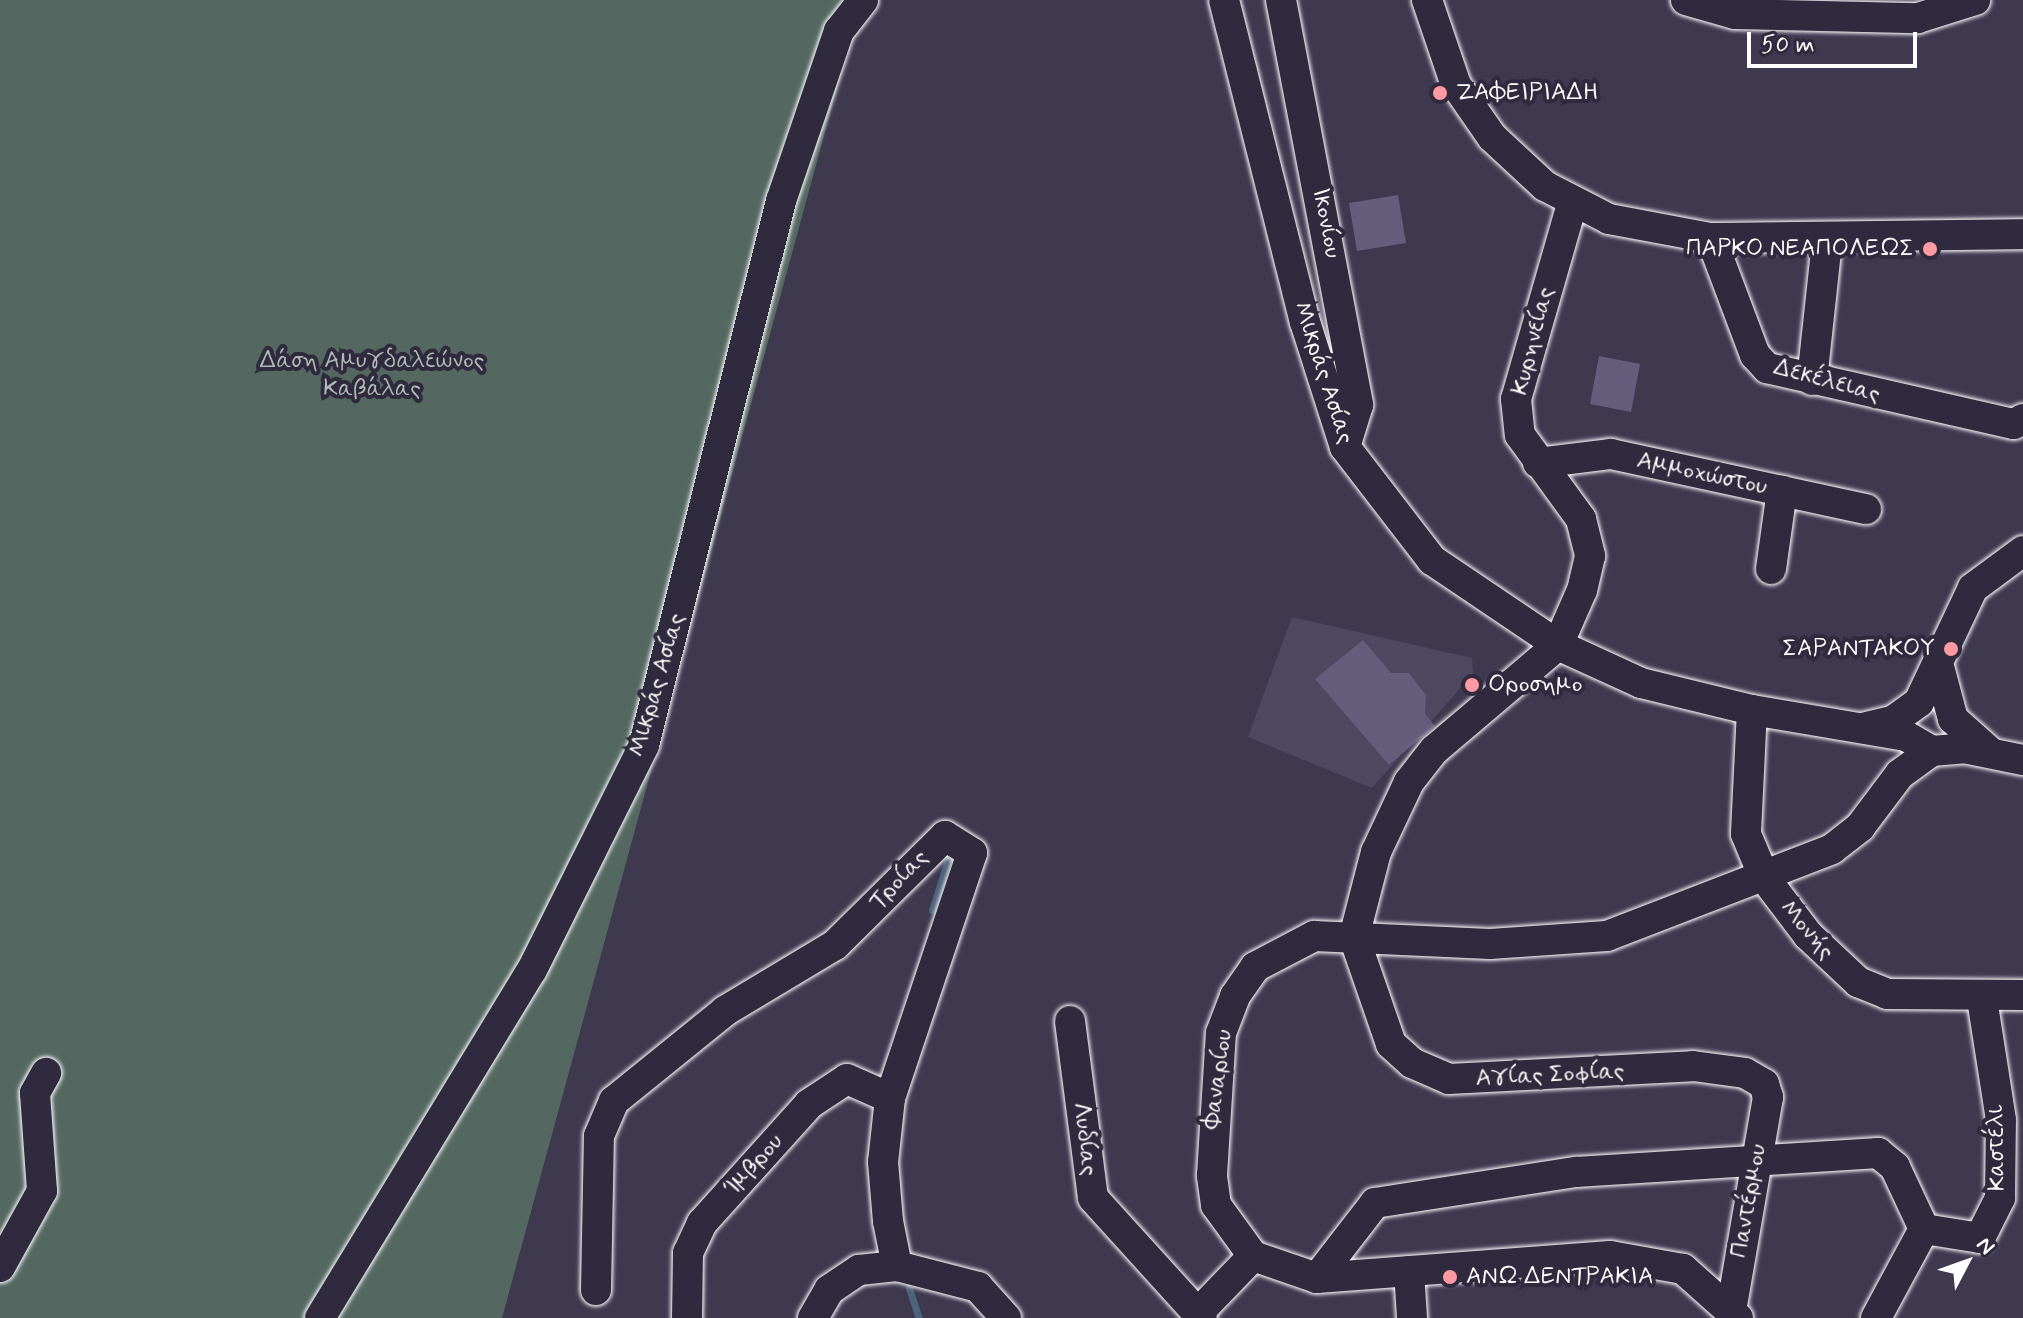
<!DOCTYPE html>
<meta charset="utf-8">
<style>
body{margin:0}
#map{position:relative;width:2023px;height:1318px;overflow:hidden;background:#3f3950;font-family:Mynerve,sans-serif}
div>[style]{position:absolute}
.built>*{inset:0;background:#4e4860}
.green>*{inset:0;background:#546861}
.stream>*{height:7px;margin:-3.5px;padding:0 3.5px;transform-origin:3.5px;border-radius:3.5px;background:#4e6279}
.building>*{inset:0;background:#645d7b}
.roads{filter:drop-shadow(0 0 2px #fff) drop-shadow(0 0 2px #fff)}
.minor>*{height:30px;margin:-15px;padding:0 15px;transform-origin:15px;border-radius:15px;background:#2f2a3d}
.dots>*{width:22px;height:22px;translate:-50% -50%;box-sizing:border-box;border:4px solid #2f2a3d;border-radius:50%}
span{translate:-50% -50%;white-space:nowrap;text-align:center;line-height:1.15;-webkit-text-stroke:8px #2f2a3d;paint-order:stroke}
.poi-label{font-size:24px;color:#fff}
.left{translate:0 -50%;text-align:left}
.right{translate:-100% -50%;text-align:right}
.street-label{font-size:24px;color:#fff}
.park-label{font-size:24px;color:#b2bbb8}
.north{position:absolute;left:1927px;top:1222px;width:80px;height:80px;-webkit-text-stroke:6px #2f2a3d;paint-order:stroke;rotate:49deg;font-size:22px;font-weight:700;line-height:32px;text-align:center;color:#fff}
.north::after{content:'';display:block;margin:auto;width:28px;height:36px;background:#fff;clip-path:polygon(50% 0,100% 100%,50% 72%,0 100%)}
.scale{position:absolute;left:1747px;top:32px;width:170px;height:36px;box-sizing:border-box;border:4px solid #fff;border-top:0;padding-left:10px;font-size:24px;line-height:28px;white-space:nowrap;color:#fff;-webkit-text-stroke:6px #2f2a3d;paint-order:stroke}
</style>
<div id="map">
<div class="built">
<div style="clip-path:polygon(1292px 617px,1472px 658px,1473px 674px,1372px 788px,1248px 737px)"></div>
</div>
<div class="green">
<div style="clip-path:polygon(0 0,861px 0,502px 1318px,0 1318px)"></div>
</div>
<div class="stream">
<div style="left:932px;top:910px;width:63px;rotate:-72.4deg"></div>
<div style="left:909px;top:1288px;width:32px;rotate:72deg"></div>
</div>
<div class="building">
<div style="clip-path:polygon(1398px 195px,1406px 243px,1357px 251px,1349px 203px)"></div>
<div style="clip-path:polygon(1599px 356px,1640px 364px,1631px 412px,1590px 404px)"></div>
<div style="clip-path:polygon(1363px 640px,1391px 673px,1409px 673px,1426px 695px,1425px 714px,1435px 726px,1389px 765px,1315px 679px)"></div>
</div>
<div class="roads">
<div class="minor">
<div style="left:1224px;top:0;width:332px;rotate:75.9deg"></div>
<div style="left:1305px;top:322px;width:131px;rotate:72.3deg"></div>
<div style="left:1345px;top:447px;width:143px;rotate:52.4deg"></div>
<div style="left:1432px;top:560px;width:152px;rotate:34deg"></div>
<div style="left:1558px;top:645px;width:91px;rotate:24.6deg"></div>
<div style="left:1641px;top:683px;width:114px;rotate:13.7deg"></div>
<div style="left:1752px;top:710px;width:156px;rotate:9.6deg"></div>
<div style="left:1906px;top:736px;width:30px;rotate:30deg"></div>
<div style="left:1281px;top:0;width:412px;rotate:79.2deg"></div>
<div style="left:1358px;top:405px;width:44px;rotate:107.2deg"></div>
<div style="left:1427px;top:0;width:90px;rotate:71.2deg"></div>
<div style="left:1456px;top:85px;width:63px;rotate:55.3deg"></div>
<div style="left:1492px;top:137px;width:72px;rotate:42.8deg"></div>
<div style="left:1545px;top:186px;width:72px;rotate:27.3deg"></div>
<div style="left:1609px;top:219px;width:104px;rotate:10.6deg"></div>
<div style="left:1711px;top:238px;width:312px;rotate:-0.7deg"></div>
<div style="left:1686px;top:0;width:51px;rotate:15.9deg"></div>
<div style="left:1735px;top:14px;width:183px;rotate:1.3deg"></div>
<div style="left:1918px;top:18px;width:60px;rotate:-17.5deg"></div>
<div style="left:1572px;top:204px;width:203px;rotate:106deg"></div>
<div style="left:1516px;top:399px;width:36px;rotate:84deg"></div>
<div style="left:1520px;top:435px;width:104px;rotate:54deg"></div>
<div style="left:1581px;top:519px;width:38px;rotate:76deg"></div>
<div style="left:1590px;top:556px;width:35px;rotate:103deg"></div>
<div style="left:1582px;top:590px;width:60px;rotate:113.6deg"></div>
<div style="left:1558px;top:645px;width:162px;rotate:139.7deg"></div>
<div style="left:1434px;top:750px;width:41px;rotate:128deg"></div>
<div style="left:1409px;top:782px;width:77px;rotate:115.2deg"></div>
<div style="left:1376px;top:852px;width:88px;rotate:104.5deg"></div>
<div style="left:1354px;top:937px;width:113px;rotate:70.9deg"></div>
<div style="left:1391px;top:1044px;width:28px;rotate:42deg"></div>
<div style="left:1412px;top:1063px;width:40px;rotate:23.4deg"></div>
<div style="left:1449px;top:1079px;width:244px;rotate:-3deg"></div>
<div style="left:1693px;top:1066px;width:52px;rotate:7.7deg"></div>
<div style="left:1745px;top:1073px;width:22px;rotate:30deg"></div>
<div style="left:1764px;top:1084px;width:14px;rotate:73deg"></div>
<div style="left:1768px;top:1097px;width:224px;rotate:99.8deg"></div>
<div style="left:1711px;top:238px;width:125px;rotate:69.4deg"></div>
<div style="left:1755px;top:355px;width:18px;rotate:47deg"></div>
<div style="left:1767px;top:368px;width:253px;rotate:12.8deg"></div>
<div style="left:2014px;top:424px;width:10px;rotate:-29deg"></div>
<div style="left:1812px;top:380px;width:140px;rotate:-83.8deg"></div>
<div style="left:1538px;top:463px;width:74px;rotate:-7deg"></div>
<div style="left:1611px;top:454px;width:261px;rotate:12.2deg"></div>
<div style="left:1771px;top:569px;width:79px;rotate:-82deg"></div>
<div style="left:1938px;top:663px;width:58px;rotate:75deg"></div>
<div style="left:1953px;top:719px;width:51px;rotate:41.8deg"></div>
<div style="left:1752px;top:710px;width:124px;rotate:92.8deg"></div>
<div style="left:1746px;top:834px;width:47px;rotate:67.3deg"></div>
<div style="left:1764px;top:877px;width:73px;rotate:52.8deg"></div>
<div style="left:1808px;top:935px;width:69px;rotate:43.2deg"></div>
<div style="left:1858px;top:982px;width:31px;rotate:22deg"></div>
<div style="left:1887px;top:994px;width:136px;rotate:0.4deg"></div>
<div style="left:1866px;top:727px;width:28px;rotate:-13deg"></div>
<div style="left:1893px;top:721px;width:32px;rotate:-36deg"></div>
<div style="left:1919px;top:702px;width:126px;rotate:-64.7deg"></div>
<div style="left:1973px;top:588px;width:62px;rotate:-36.5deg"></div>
<div style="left:1070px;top:1021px;width:178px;rotate:82.6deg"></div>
<div style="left:1093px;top:1198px;width:162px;rotate:47.8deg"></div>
<div style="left:0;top:1267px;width:87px;rotate:-61.1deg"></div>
<div style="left:42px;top:1191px;width:98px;rotate:-94.1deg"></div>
<div style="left:35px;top:1093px;width:23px;rotate:-61deg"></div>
<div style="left:1409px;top:1271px;width:47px;rotate:86.3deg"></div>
<div style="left:1317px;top:1278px;width:95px;rotate:-52.3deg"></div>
<div style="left:1375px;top:1203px;width:203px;rotate:-8.8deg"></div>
<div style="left:1576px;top:1172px;width:303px;rotate:-3.6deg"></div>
<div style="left:1878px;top:1153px;width:22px;rotate:39deg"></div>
<div style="left:1895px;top:1167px;width:68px;rotate:64.9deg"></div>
<div style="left:596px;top:1290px;width:154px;rotate:-88.9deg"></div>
<div style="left:599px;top:1136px;width:38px;rotate:-67deg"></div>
<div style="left:614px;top:1101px;width:143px;rotate:-39deg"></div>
<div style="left:725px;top:1011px;width:128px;rotate:-31deg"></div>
<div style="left:835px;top:945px;width:155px;rotate:-44.7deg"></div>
<div style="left:945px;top:836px;width:32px;rotate:32deg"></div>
<div style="left:972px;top:853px;width:258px;rotate:108.5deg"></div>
<div style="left:890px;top:1098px;width:64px;rotate:96.2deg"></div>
<div style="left:883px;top:1162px;width:59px;rotate:85.2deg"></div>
<div style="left:888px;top:1221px;width:46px;rotate:78.7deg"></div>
<div style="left:897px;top:1266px;width:84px;rotate:14.5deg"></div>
<div style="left:978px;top:1287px;width:42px;rotate:47.9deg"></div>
<div style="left:1197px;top:1314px;width:81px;rotate:-46deg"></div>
<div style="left:320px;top:1318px;width:407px;rotate:-58.7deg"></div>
<div style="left:532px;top:970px;width:251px;rotate:-63.5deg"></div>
<div style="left:644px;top:745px;width:561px;rotate:-75.86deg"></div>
<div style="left:781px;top:201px;width:180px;rotate:-71.2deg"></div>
<div style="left:839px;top:31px;width:39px;rotate:-52deg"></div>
<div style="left:687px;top:1318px;width:65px;rotate:-89.1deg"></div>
<div style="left:688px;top:1253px;width:33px;rotate:-65deg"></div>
<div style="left:702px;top:1223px;width:160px;rotate:-48deg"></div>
<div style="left:809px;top:1104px;width:45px;rotate:-33.3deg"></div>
<div style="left:847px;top:1079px;width:47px;rotate:23.8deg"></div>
<div style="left:813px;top:1318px;width:32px;rotate:-60deg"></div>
<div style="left:829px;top:1290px;width:36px;rotate:-34deg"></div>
<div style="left:859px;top:1270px;width:38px;rotate:-6deg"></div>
<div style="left:1738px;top:1318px;width:74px;rotate:-138.3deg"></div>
<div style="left:1683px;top:1269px;width:74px;rotate:-169.9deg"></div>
<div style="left:1610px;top:1256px;width:294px;rotate:175.7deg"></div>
<div style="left:1317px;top:1278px;width:68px;rotate:-161deg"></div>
<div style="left:1253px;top:1256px;width:63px;rotate:-126deg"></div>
<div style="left:1216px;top:1205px;width:30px;rotate:-98deg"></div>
<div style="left:1212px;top:1175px;width:142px;rotate:-86.4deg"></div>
<div style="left:1221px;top:1033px;width:40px;rotate:-69deg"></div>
<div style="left:1235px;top:996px;width:35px;rotate:-55deg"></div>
<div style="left:1255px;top:967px;width:67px;rotate:-27.7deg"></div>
<div style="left:1314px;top:936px;width:176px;rotate:2.6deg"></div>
<div style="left:1490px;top:944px;width:117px;rotate:-3.9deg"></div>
<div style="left:1607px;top:936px;width:241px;rotate:-21.1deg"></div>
<div style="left:1832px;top:849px;width:36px;rotate:-38deg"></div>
<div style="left:1860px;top:827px;width:66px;rotate:-53deg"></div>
<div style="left:1900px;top:774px;width:39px;rotate:-36deg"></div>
<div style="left:1932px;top:751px;width:32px;rotate:-5deg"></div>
<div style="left:1964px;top:748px;width:60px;rotate:11.5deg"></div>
<div style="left:1876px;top:1318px;width:101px;rotate:-61.7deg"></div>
<div style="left:1924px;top:1229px;width:57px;rotate:9.1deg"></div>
<div style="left:1980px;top:1238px;width:45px;rotate:-63.4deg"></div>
<div style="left:2000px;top:1198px;width:78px;rotate:-89.3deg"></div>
<div style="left:2001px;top:1120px;width:123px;rotate:-98.9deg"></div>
</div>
</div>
<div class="dots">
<div style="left:1440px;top:93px;background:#ff9aa2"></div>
<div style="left:1930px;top:249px;background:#ff9aa2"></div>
<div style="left:1951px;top:649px;background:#ff9aa2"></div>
<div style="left:1472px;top:685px;background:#ff9aa2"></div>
<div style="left:1450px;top:1277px;background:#ff9aa2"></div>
</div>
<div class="poi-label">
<span class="left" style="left:1456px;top:93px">ΖΑΦΕΙΡΙΑΔΗ</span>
<span class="right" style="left:1914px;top:249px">ΠΑΡΚΟ ΝΕΑΠΟΛΕΩΣ</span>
<span class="right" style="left:1935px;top:649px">ΣΑΡΑΝΤΑΚΟΥ</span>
<span class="left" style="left:1488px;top:685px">Οροσημο</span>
<span class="left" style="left:1466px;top:1277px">ΑΝΩ ΔΕΝΤΡΑΚΙΑ</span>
</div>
<div class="street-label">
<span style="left:1326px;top:223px;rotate:79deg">Ικονίου</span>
<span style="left:1533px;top:341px;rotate:-76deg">Κυρηνείας</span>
<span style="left:1323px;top:373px;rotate:72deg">Μικράς Ασίας</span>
<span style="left:1827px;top:381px;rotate:15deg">Δεκέλειας</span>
<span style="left:1702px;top:474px;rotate:12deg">Αμμοχώστου</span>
<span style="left:657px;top:685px;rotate:-74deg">Μικράς Ασίας</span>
<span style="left:899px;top:880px;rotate:-47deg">Τροίας</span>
<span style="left:1807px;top:930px;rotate:49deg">Μονής</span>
<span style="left:1550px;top:1075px;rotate:-3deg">Αγίας Σοφίας</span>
<span style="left:1218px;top:1079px;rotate:-82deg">Φαναρίου</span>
<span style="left:1085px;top:1139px;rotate:83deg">Λυδίας</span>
<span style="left:1997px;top:1148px;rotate:-91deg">Καστέλι</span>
<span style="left:754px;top:1165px;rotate:-48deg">Ίμβρου</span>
<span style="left:1749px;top:1201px;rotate:-80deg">Παντέρμου</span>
</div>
<div class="park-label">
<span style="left:372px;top:375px">Δάση Αμυγδαλεώνος<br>Καβάλας</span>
</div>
<div class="north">N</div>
<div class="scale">50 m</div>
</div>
